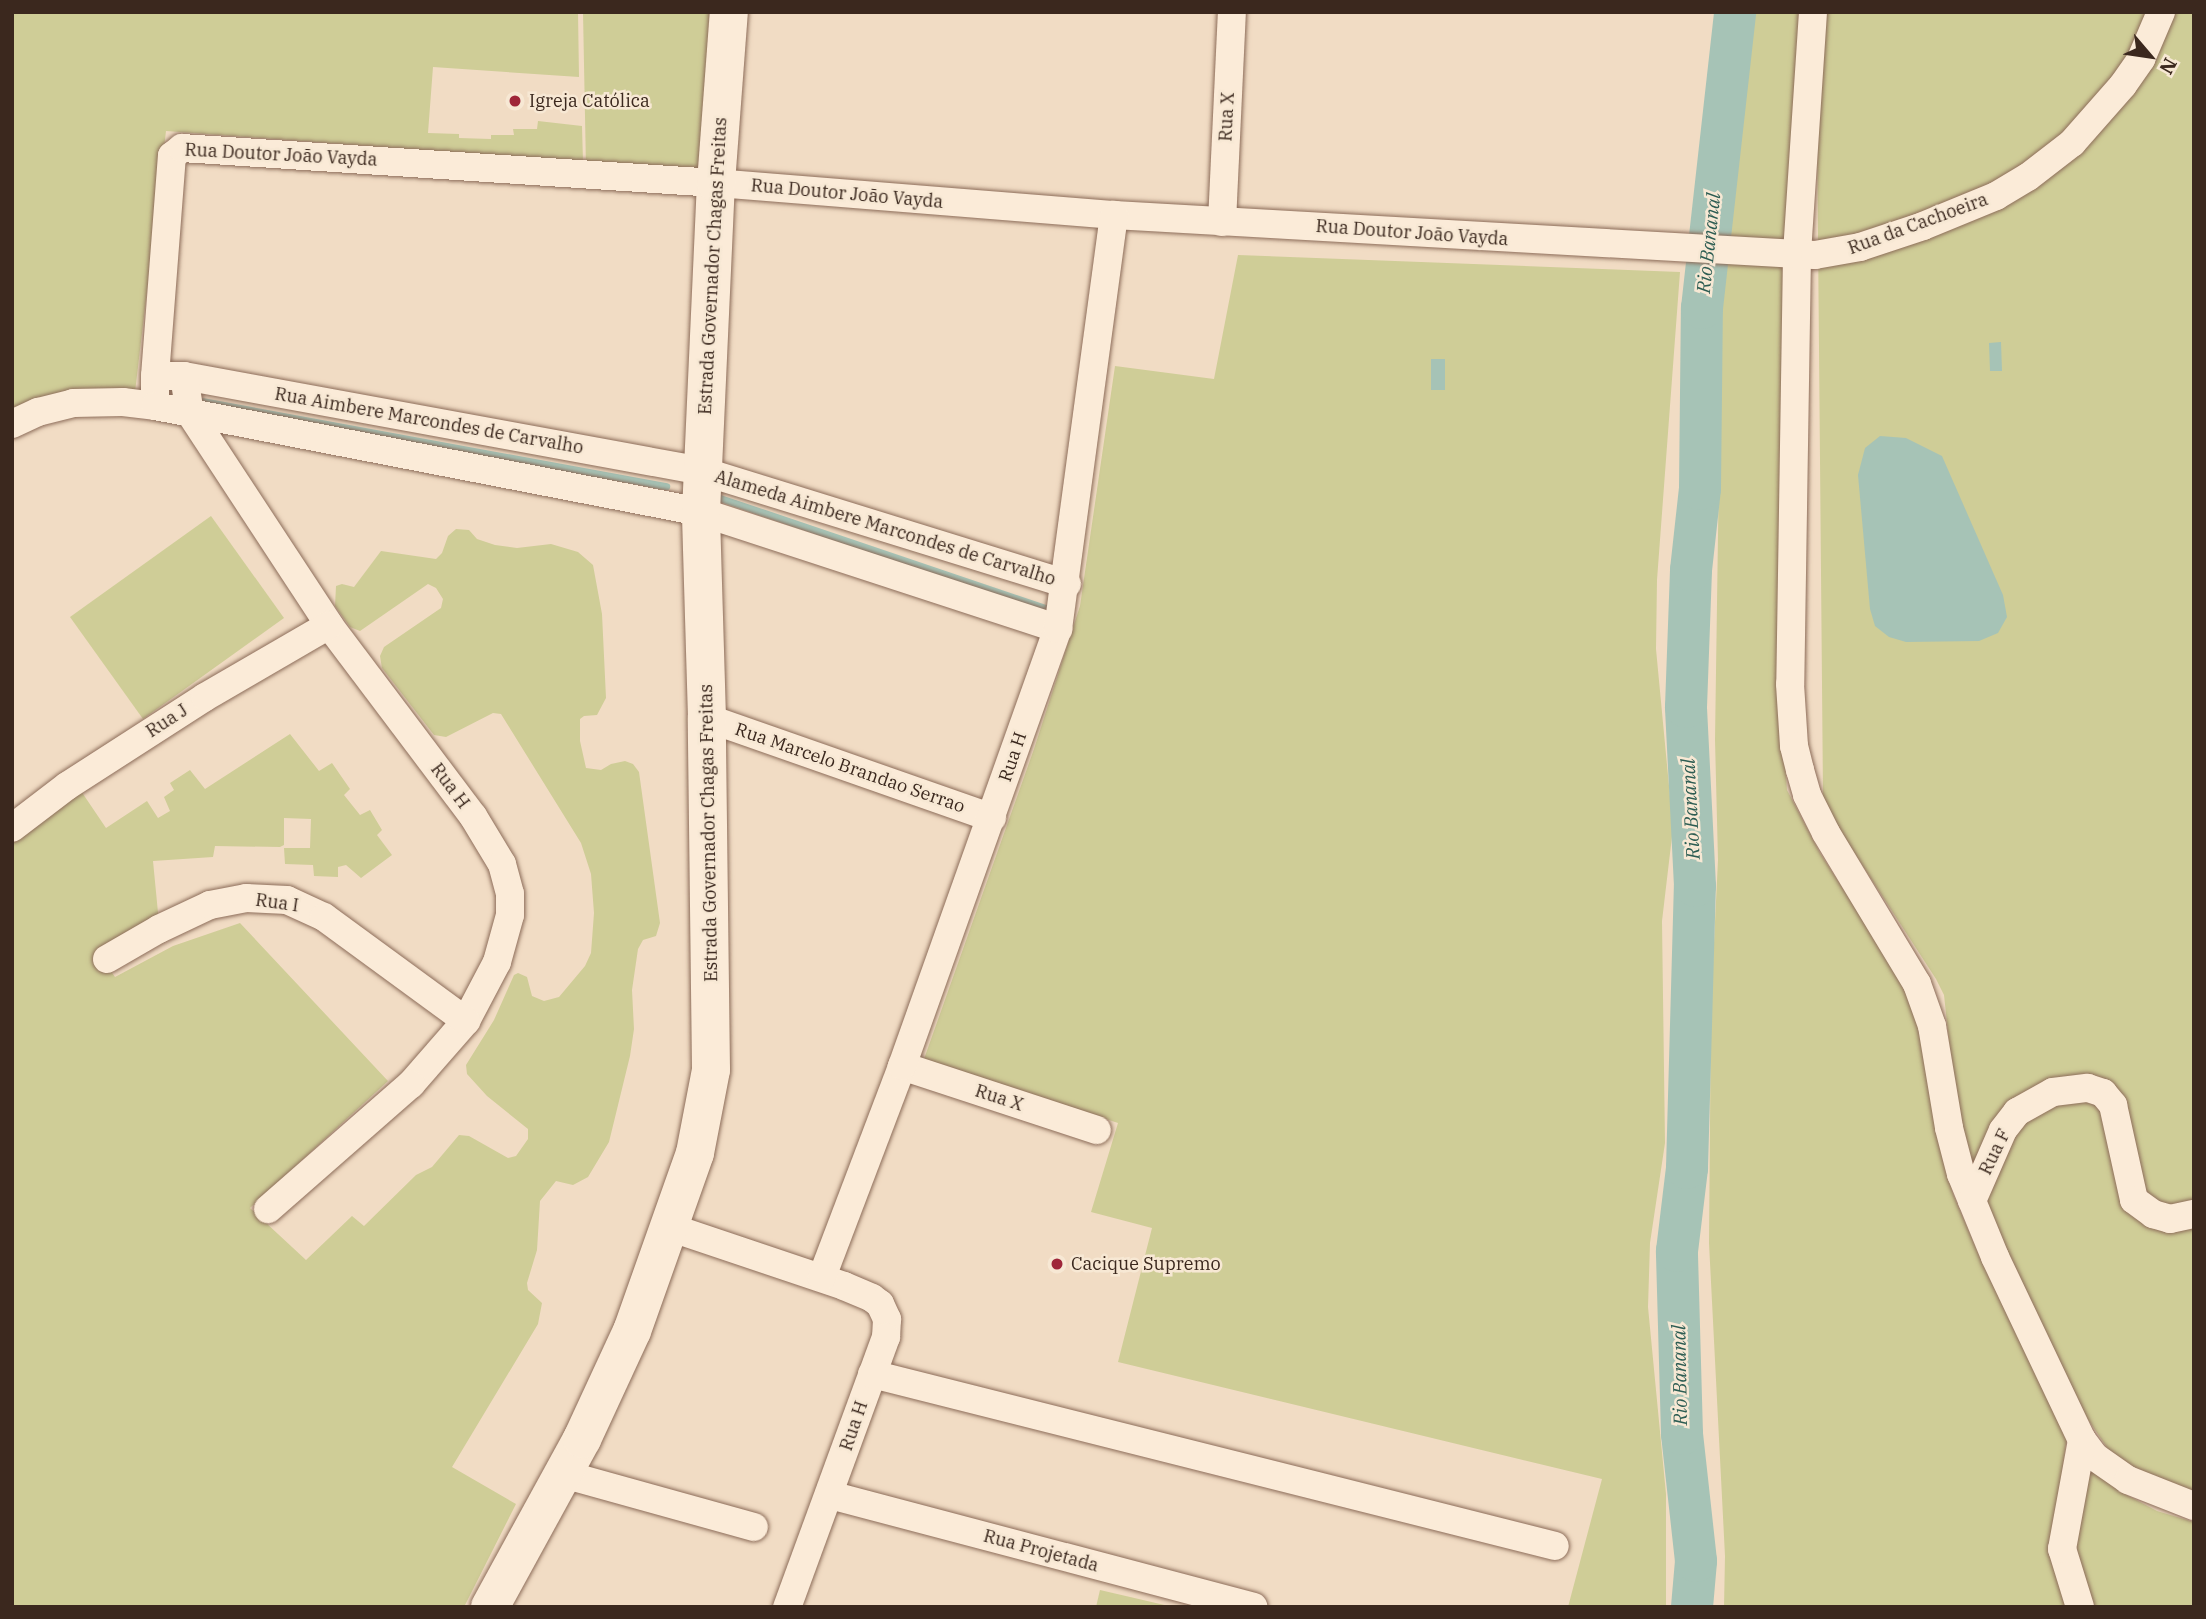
<!DOCTYPE html>
<meta charset="utf-8">
<style>
body{margin:0}
#map{position:relative;width:2206px;height:1619px;overflow:hidden;background:#f1dcc4;font-family:"IBM Plex Serif",serif}
div>[style]{position:absolute}
.green>*{inset:0;background:#cfcd97}
.water>*{inset:0;background:#a6c3b6}
.stream>*{height:7px;margin:-3.5px;padding:0 3.5px;transform-origin:3.5px;border-radius:3.5px;background:#a6c3b6}
.river>*{height:42px;margin:-21px;padding:0 21px;transform-origin:21px;border-radius:21px;background:#a6c3b6}
.roads{filter:drop-shadow(0 0 2px #8c6c59) drop-shadow(0 0 2px #8c6c59)}
.street>*{height:28px;margin:-14px;padding:0 14px;transform-origin:14px;border-radius:14px;background:#fbebd8}
.secondary>*{height:38px;margin:-19px;padding:0 19px;transform-origin:19px;border-radius:19px;background:#fbebd8}
.dots>*{width:19px;height:19px;translate:-50% -50%;box-sizing:border-box;border:4px solid #f7e8d4;border-radius:50%}
span{translate:-50% -50%;white-space:nowrap;text-align:center;line-height:1.15;-webkit-text-stroke:5px #f7e8d4;paint-order:stroke}
.poi-label{font-size:18px;color:#3b281e}
.left{translate:0 -50%;text-align:left}
.street-label{font-size:18px;color:#3b281e}
.water-label{font-size:19px;color:#2c5c52;font-style:italic}
.frame{position:absolute;inset:0;border:14px solid #3b281e;pointer-events:none}
.north{position:absolute;left:2115px;top:21px;width:70px;height:70px;-webkit-text-stroke:5px #f7e8d4;paint-order:stroke;rotate:119deg;font-size:19px;font-weight:700;line-height:28px;text-align:center;color:#3b281e}
.north::after{content:'';display:block;margin:auto;width:24px;height:32px;background:#3b281e;clip-path:polygon(50% 0,100% 100%,50% 72%,0 100%)}
</style>
<div id="map">
<div class="green">
<div style="clip-path:polygon(12px 12px,578px 12px,579px 77px,433px 67px,428px 133px,459px 134px,459px 138px,491px 139px,491px 135px,514px 135px,513px 129px,537px 129px,538px 121px,582px 126px,583px 162px,166px 131px,135px 392px,12px 414px)"></div>
<div style="clip-path:polygon(583px 12px,722px 12px,711px 176px,586px 168px)"></div>
<div style="clip-path:polygon(1754px 12px,1805px 12px,1789px 242px,1722px 236px)"></div>
<div style="clip-path:polygon(1816px 12px,2194px 12px,2194px 1497px,2132px 1469px,2108px 1449px,2087px 1418px,1994px 1226px,1965px 1150px,1957px 1115px,1944px 995px,1936px 979px,1833px 820px,1823px 797px)"></div>
<div style="clip-path:polygon(1238px 255px,1680px 272px,1657px 580px,1656px 649px,1673px 828px,1662px 921px,1665px 1143px,1650px 1243px,1648px 1307px,1666px 1494px,1666px 1607px,1568px 1607px,1602px 1479px,1118px 1362px,1152px 1228px,1091px 1212px,1118px 1123px,924px 1059px,1034px 749px,1080px 606px,1115px 366px,1214px 379px)"></div>
<div style="clip-path:polygon(1722px 261px,1783px 265px,1785px 461px,1783px 735px,1787px 790px,1820px 853px,1914px 999px,1942px 1156px,1953px 1194px,1984px 1267px,2067px 1436px,2054px 1533px,2066px 1607px,1724px 1607px,1725px 1556px,1709px 1243px,1711px 1005px,1718px 860px,1715px 740px)"></div>
<div style="clip-path:polygon(211px 516px,284px 618px,143px 719px,70px 617px)"></div>
<div style="clip-path:polygon(456px 529px,469px 530px,477px 539px,495px 545px,517px 548px,551px 544px,578px 552px,593px 565px,602px 614px,606px 698px,597px 715px,584px 716px,580px 719px,580px 741px,586px 768px,601px 770px,611px 764px,625px 761px,633px 764px,639px 772px,660px 923px,656px 936px,643px 940px,638px 949px,632px 990px,634px 1029px,630px 1056px,609px 1142px,588px 1177px,573px 1185px,556px 1181px,540px 1201px,537px 1250px,527px 1283px,528px 1290px,542px 1303px,538px 1324px,452px 1467px,516px 1504px,464px 1607px,12px 1607px,12px 844px,81px 791px,106px 828px,147px 801px,158px 818px,170px 811px,164px 797px,174px 790px,170px 783px,190px 770px,205px 789px,290px 734px,319px 771px,332px 763px,350px 789px,344px 795px,360px 815px,370px 810px,382px 830px,377px 835px,392px 855px,361px 878px,346px 865px,338px 867px,338px 877px,314px 876px,313px 865px,285px 864px,284px 848px,310px 848px,311px 819px,284px 818px,284px 845px,280px 847px,215px 846px,213px 857px,153px 861px,159px 923px,100px 956px,115px 977px,173px 946px,240px 923px,388px 1081px,250px 1208px,306px 1260px,352px 1216px,364px 1226px,416px 1175px,432px 1167px,459px 1135px,469px 1136px,508px 1158px,516px 1156px,528px 1139px,528px 1129px,487px 1096px,467px 1074px,466px 1065px,494px 1020px,514px 975px,518px 973px,527px 977px,532px 996px,544px 1001px,559px 997px,585px 966px,591px 953px,594px 913px,591px 874px,581px 843px,501px 714px,493px 713px,446px 737px,434px 735px,382px 668px,380px 656px,384px 647px,441px 608px,443px 599px,436px 588px,428px 584px,360px 631px,350px 627px,335px 606px,336px 586px,342px 584px,354px 587px,381px 551px,436px 559px,442px 553px,448px 536px)"></div>
<div style="clip-path:polygon(2086px 1460px,2125px 1494px,2157px 1511px,2194px 1522px,2194px 1607px,2095px 1607px,2084px 1579px,2077px 1550px,2077px 1527px)"></div>
<div style="clip-path:polygon(1100px 1590px,1173px 1607px,1096px 1607px)"></div>
</div>
<div class="water">
<div style="clip-path:polygon(2001px 342px,2002px 371px,1990px 371px,1989px 343px)"></div>
<div style="clip-path:polygon(1431px 359px,1445px 359px,1445px 390px,1431px 390px)"></div>
<div style="clip-path:polygon(1880px 436px,1906px 438px,1942px 456px,2003px 595px,2007px 617px,1998px 633px,1979px 641px,1906px 642px,1889px 637px,1875px 626px,1870px 609px,1858px 475px,1865px 448px)"></div>
</div>
<div class="stream">
<div style="left:202px;top:401px;width:472px;rotate:10.4deg"></div>
<div style="left:717px;top:497px;width:356px;rotate:18.7deg"></div>
</div>
<div class="river">
<div style="left:1692px;top:1607px;width:46px;rotate:-85deg"></div>
<div style="left:1696px;top:1561px;width:128px;rotate:-96.3deg"></div>
<div style="left:1682px;top:1434px;width:183px;rotate:-91.6deg"></div>
<div style="left:1677px;top:1251px;width:84px;rotate:-83.1deg"></div>
<div style="left:1687px;top:1168px;width:282px;rotate:-88.4deg"></div>
<div style="left:1695px;top:886px;width:179px;rotate:-92.9deg"></div>
<div style="left:1686px;top:707px;width:137px;rotate:-87.9deg"></div>
<div style="left:1691px;top:570px;width:81px;rotate:-83.7deg"></div>
<div style="left:1700px;top:489px;width:181px;rotate:-89.4deg"></div>
<div style="left:1702px;top:308px;width:298px;rotate:-83.6deg"></div>
</div>
<div class="roads">
<div class="street">
<div style="left:1813px;top:12px;width:244px;rotate:93.8deg"></div>
<div style="left:1797px;top:255px;width:429px;rotate:90.9deg"></div>
<div style="left:1790px;top:684px;width:62px;rotate:86.3deg"></div>
<div style="left:1794px;top:746px;width:25px;rotate:76deg"></div>
<div style="left:1800px;top:770px;width:26px;rotate:74deg"></div>
<div style="left:1807px;top:795px;width:42px;rotate:63.4deg"></div>
<div style="left:1826px;top:833px;width:176px;rotate:58.9deg"></div>
<div style="left:1917px;top:984px;width:45px;rotate:70.3deg"></div>
<div style="left:1932px;top:1026px;width:103px;rotate:80.5deg"></div>
<div style="left:1949px;top:1128px;width:48px;rotate:75.4deg"></div>
<div style="left:1961px;top:1174px;width:90px;rotate:67.7deg"></div>
<div style="left:1995px;top:1257px;width:203px;rotate:64.6deg"></div>
<div style="left:2082px;top:1440px;width:21px;rotate:53deg"></div>
<div style="left:2095px;top:1457px;width:40px;rotate:34.9deg"></div>
<div style="left:2128px;top:1480px;width:71px;rotate:21.5deg"></div>
<div style="left:1222px;top:222px;width:210px;rotate:-87.3deg"></div>
<div style="left:166px;top:376px;width:18px"></div>
<div style="left:184px;top:376px;width:527px;rotate:10.39deg"></div>
<div style="left:702px;top:471px;width:382px;rotate:17.2deg"></div>
<div style="left:184px;top:376px;width:37px;rotate:81deg"></div>
<div style="left:190px;top:413px;width:254px;rotate:56.7deg"></div>
<div style="left:329px;top:625px;width:239px;rotate:53deg"></div>
<div style="left:473px;top:816px;width:56px;rotate:58.9deg"></div>
<div style="left:502px;top:864px;width:31px;rotate:75deg"></div>
<div style="left:510px;top:894px;width:21px;rotate:90deg"></div>
<div style="left:510px;top:915px;width:49px;rotate:105.5deg"></div>
<div style="left:497px;top:962px;width:67px;rotate:117.7deg"></div>
<div style="left:466px;top:1021px;width:84px;rotate:131.1deg"></div>
<div style="left:411px;top:1084px;width:190px;rotate:138.8deg"></div>
<div style="left:155px;top:406px;width:30px;rotate:-90deg"></div>
<div style="left:155px;top:376px;width:221px;rotate:-85.6deg"></div>
<div style="left:172px;top:156px;width:13px;rotate:-39deg"></div>
<div style="left:182px;top:148px;width:535px;rotate:3.75deg"></div>
<div style="left:716px;top:183px;width:399px;rotate:4.6deg"></div>
<div style="left:1114px;top:215px;width:702px;rotate:3.27deg"></div>
<div style="left:1815px;top:255px;width:46px;rotate:-10.1deg"></div>
<div style="left:1860px;top:247px;width:66px;rotate:-18.4deg"></div>
<div style="left:1923px;top:226px;width:79px;rotate:-22.3deg"></div>
<div style="left:1996px;top:196px;width:37px;rotate:-31deg"></div>
<div style="left:2028px;top:177px;width:56px;rotate:-37.7deg"></div>
<div style="left:2072px;top:143px;width:77px;rotate:-48.7deg"></div>
<div style="left:2123px;top:85px;width:32px;rotate:-55deg"></div>
<div style="left:2141px;top:59px;width:51px;rotate:-66.9deg"></div>
<div style="left:12px;top:424px;width:29px;rotate:-25deg"></div>
<div style="left:38px;top:412px;width:36px;rotate:-14deg"></div>
<div style="left:73px;top:403px;width:50px;rotate:-1.1deg"></div>
<div style="left:123px;top:402px;width:32px;rotate:7deg"></div>
<div style="left:155px;top:406px;width:556px;rotate:10.99deg"></div>
<div style="left:701px;top:512px;width:376px;rotate:18.1deg"></div>
<div style="left:707px;top:718px;width:302px;rotate:19.3deg"></div>
<div style="left:12px;top:828px;width:69px;rotate:-37.4deg"></div>
<div style="left:67px;top:786px;width:164px;rotate:-32.8deg"></div>
<div style="left:205px;top:697px;width:143px;rotate:-30.1deg"></div>
<div style="left:107px;top:959px;width:60px;rotate:-30deg"></div>
<div style="left:159px;top:929px;width:56px;rotate:-25.2deg"></div>
<div style="left:210px;top:905px;width:37px;rotate:-11deg"></div>
<div style="left:246px;top:898px;width:41px;rotate:2.8deg"></div>
<div style="left:287px;top:900px;width:41px;rotate:24.7deg"></div>
<div style="left:324px;top:917px;width:176px;rotate:36.2deg"></div>
<div style="left:902px;top:1066px;width:205px;rotate:18.2deg"></div>
<div style="left:1972px;top:1201px;width:77px;rotate:-66.4deg"></div>
<div style="left:2003px;top:1130px;width:23px;rotate:-52deg"></div>
<div style="left:2017px;top:1112px;width:41px;rotate:-29.1deg"></div>
<div style="left:2053px;top:1092px;width:35px;rotate:-7deg"></div>
<div style="left:2088px;top:1088px;width:16px;rotate:18deg"></div>
<div style="left:2103px;top:1093px;width:16px;rotate:50deg"></div>
<div style="left:2113px;top:1105px;width:97px;rotate:77.5deg"></div>
<div style="left:2134px;top:1200px;width:24px;rotate:36deg"></div>
<div style="left:2153px;top:1214px;width:18px;rotate:16deg"></div>
<div style="left:2170px;top:1219px;width:25px;rotate:-12deg"></div>
<div style="left:669px;top:1227px;width:185px;rotate:18.6deg"></div>
<div style="left:844px;top:1286px;width:30px;rotate:23deg"></div>
<div style="left:872px;top:1298px;width:10px;rotate:37deg"></div>
<div style="left:880px;top:1304px;width:17px;rotate:65deg"></div>
<div style="left:887px;top:1319px;width:18px;rotate:93deg"></div>
<div style="left:886px;top:1337px;width:288px;rotate:110.1deg"></div>
<div style="left:822px;top:1277px;width:226px;rotate:-69.2deg"></div>
<div style="left:902px;top:1066px;width:464px;rotate:-70.4deg"></div>
<div style="left:1058px;top:629px;width:418px;rotate:-82.3deg"></div>
<div style="left:872px;top:1374px;width:704px;rotate:14.13deg"></div>
<div style="left:563px;top:1474px;width:198px;rotate:15.5deg"></div>
<div style="left:830px;top:1495px;width:438px;rotate:14.8deg"></div>
<div style="left:2080px;top:1607px;width:61px;rotate:-107.2deg"></div>
<div style="left:2062px;top:1549px;width:111px;rotate:-79.6deg"></div>
</div>
<div class="secondary">
<div style="left:490px;top:1607px;width:192px;rotate:-61.3deg"></div>
<div style="left:582px;top:1439px;width:119px;rotate:-65.2deg"></div>
<div style="left:632px;top:1331px;width:189px;rotate:-70.5deg"></div>
<div style="left:695px;top:1153px;width:85px;rotate:-79.1deg"></div>
<div style="left:711px;top:1070px;width:352px;rotate:-90.7deg"></div>
<div style="left:707px;top:718px;width:206px;rotate:-91.7deg"></div>
<div style="left:701px;top:512px;width:329px;rotate:-87.4deg"></div>
<div style="left:716px;top:183px;width:171px;rotate:-85.7deg"></div>
</div>
</div>
<div class="dots">
<div style="left:515px;top:101px;background:#9f2639"></div>
<div style="left:1057px;top:1264px;background:#9f2639"></div>
</div>
<div class="poi-label">
<span class="left" style="left:529px;top:101px">Igreja Católica</span>
<span class="left" style="left:1071px;top:1264px">Cacique Supremo</span>
</div>
<div class="street-label">
<span style="left:1227px;top:117px;rotate:-87deg">Rua X</span>
<span style="left:281px;top:155px;rotate:3deg">Rua Doutor João Vayda</span>
<span style="left:847px;top:194px;rotate:5deg">Rua Doutor João Vayda</span>
<span style="left:1918px;top:224px;rotate:-20deg">Rua da Cachoeira</span>
<span style="left:1412px;top:233px;rotate:4deg">Rua Doutor João Vayda</span>
<span style="left:713px;top:266px;rotate:-87deg">Estrada Governador Chagas Freitas</span>
<span style="left:429px;top:421px;rotate:10deg">Rua Aimbere Marcondes de Carvalho</span>
<span style="left:885px;top:528px;rotate:17deg">Alameda Aimbere Marcondes de Carvalho</span>
<span style="left:167px;top:721px;rotate:-33deg">Rua J</span>
<span style="left:1013px;top:757px;rotate:-71deg">Rua H</span>
<span style="left:850px;top:768px;rotate:19deg">Rua Marcelo Brandao Serrao</span>
<span style="left:450px;top:786px;rotate:53deg">Rua H</span>
<span style="left:709px;top:833px;rotate:-91deg">Estrada Governador Chagas Freitas</span>
<span style="left:277px;top:903px;rotate:8deg">Rua I</span>
<span style="left:999px;top:1098px;rotate:18deg">Rua X</span>
<span style="left:1995px;top:1152px;rotate:-64deg">Rua F</span>
<span style="left:854px;top:1426px;rotate:-71deg">Rua H</span>
<span style="left:1041px;top:1551px;rotate:15deg">Rua Projetada</span>
</div>
<div class="water-label">
<span style="left:1709px;top:243px;rotate:-84deg">Rio Bananal</span>
<span style="left:1691px;top:809px;rotate:-93deg">Rio Bananal</span>
<span style="left:1680px;top:1375px;rotate:-91deg">Rio Bananal</span>
</div>
<div class="frame"></div>
<div class="north">N</div>
</div>
